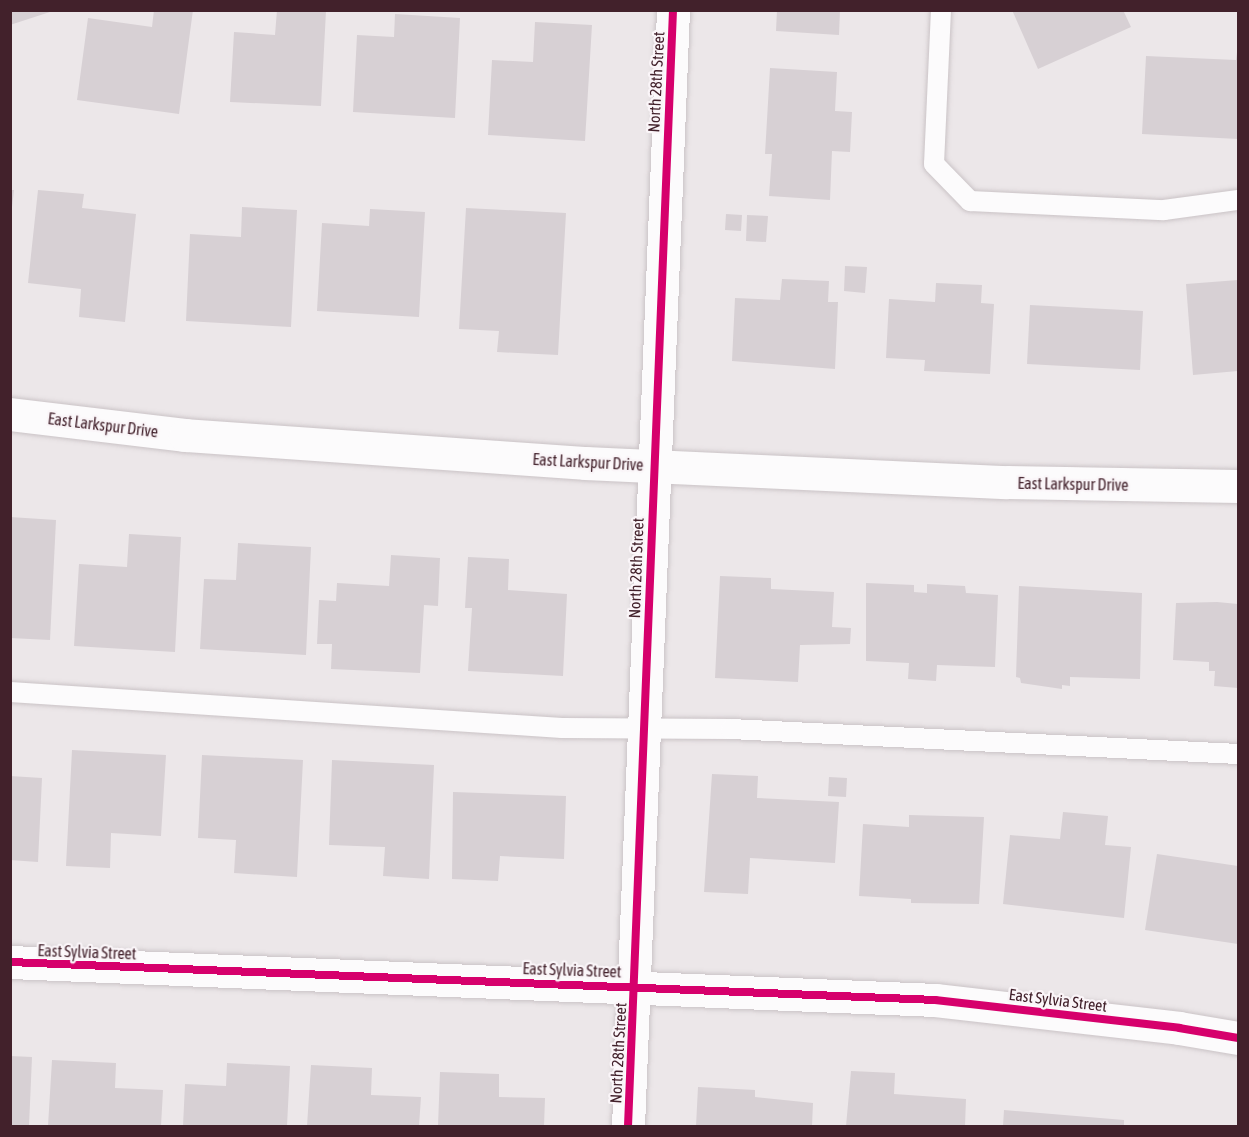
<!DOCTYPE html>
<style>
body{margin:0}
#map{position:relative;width:1249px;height:1137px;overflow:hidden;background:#ece7e9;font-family:"Asap Condensed",sans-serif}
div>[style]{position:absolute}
.building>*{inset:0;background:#d7d0d4}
.roads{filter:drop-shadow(0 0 2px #cac3c6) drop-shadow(0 0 2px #cac3c6)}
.service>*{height:20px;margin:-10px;padding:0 10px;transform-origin:10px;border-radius:10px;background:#fcfbfc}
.minor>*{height:33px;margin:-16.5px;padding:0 16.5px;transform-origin:16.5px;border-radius:16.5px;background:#fcfbfc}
.tertiary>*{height:33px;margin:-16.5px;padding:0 16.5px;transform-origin:16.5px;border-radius:16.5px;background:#fcfbfc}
.cycleway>*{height:8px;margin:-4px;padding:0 4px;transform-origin:4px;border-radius:4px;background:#d6006c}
span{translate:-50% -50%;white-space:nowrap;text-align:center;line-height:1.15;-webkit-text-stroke:4.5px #faf5f8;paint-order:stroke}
.street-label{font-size:16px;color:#42212b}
.frame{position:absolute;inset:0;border:12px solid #42212b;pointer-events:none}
</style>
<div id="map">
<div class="building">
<div style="clip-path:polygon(10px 10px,53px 10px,53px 11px,10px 25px)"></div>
<div style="clip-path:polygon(154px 10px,193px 10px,179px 114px,77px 100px,88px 18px,152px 27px)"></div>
<div style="clip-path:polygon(277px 10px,326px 11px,321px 106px,230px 102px,234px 32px,275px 35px)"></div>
<div style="clip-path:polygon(777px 10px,840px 10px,839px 35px,776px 31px)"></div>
<div style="clip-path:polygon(1012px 10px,1123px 10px,1131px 27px,1038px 69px)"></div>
<div style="clip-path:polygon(395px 14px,460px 18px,455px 118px,353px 112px,357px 35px,394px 37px)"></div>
<div style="clip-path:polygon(535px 22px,592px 25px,585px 141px,488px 135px,492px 60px,533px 62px)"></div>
<div style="clip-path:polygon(1237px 52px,1238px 139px,1142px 134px,1146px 56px,1236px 60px)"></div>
<div style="clip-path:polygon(770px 68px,837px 72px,835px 111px,852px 112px,850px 152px,832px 151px,830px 200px,769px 196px,772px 154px,765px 154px)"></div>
<div style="clip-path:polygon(10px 190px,14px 190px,12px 207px,10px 206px)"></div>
<div style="clip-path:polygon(38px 190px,84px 194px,82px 208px,136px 214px,125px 322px,79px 317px,81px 289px,28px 283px)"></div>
<div style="clip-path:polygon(242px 207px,297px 210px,291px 327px,186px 321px,190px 234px,241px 237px)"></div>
<div style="clip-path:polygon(466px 208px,566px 213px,558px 355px,497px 352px,499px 331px,459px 329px)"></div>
<div style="clip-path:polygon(370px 209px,425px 212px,419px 317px,317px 311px,322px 223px,369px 226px)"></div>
<div style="clip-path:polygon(726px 214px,742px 215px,741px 231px,725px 230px)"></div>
<div style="clip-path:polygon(747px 215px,768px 216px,766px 242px,746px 241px)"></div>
<div style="clip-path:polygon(845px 266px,867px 267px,865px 293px,844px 291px)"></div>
<div style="clip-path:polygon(782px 279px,829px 281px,828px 302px,838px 302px,835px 369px,732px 361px,735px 298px,780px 300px)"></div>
<div style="clip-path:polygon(1238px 280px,1238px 371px,1193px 375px,1186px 284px)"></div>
<div style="clip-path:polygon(936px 283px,982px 285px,981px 303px,994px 304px,990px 374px,924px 371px,925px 360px,886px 358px,889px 299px,935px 302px)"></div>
<div style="clip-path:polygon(1030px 305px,1143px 311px,1140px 370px,1027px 364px)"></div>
<div style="clip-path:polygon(10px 517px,56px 520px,50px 640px,10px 638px)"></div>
<div style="clip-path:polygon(129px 534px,181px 537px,175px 652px,74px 646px,79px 564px,127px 567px)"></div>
<div style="clip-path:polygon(238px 543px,311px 547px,306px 655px,200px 649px,204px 579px,236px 580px)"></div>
<div style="clip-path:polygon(391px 555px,440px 558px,438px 606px,424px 605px,420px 673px,331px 669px,332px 644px,317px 644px,319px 600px,336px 601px,337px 583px,389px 586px)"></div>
<div style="clip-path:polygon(468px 557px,509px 559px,508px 590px,567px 594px,563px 676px,468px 671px,472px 608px,465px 608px)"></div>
<div style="clip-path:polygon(720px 576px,771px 578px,771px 589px,834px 592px,832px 627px,851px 628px,850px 644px,800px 645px,798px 682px,715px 678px)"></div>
<div style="clip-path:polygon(866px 583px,914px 585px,914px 592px,927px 593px,927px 584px,965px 586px,966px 593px,998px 595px,995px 667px,937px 665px,936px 681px,908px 679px,909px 663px,866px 661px)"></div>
<div style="clip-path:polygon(1019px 586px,1142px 593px,1140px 679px,1070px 677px,1070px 686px,1062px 685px,1062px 689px,1021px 683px,1020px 678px,1016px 677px)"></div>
<div style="clip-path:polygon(1217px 602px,1238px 604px,1238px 688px,1214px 686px,1215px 671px,1209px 671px,1209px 662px,1173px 660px,1176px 603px)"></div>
<div style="clip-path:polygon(72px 750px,166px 755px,161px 836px,111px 833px,110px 868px,66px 866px)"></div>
<div style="clip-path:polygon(202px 755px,303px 760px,297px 877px,234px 873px,236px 840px,198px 838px)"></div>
<div style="clip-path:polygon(332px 760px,434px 765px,429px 879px,383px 876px,385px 847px,329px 845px)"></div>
<div style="clip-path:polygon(712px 774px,758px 776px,757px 798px,839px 802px,835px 863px,750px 858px,748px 894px,704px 892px)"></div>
<div style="clip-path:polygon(10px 776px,42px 778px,38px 862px,10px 860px)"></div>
<div style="clip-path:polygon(829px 777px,847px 778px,846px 797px,828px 796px)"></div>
<div style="clip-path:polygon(453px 792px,566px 796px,564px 859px,500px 856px,498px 881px,452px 879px)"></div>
<div style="clip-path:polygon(1063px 812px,1108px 816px,1105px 845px,1131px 847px,1124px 918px,1003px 904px,1010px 835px,1060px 839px)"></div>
<div style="clip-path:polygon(909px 815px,984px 817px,979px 904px,911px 903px,911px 899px,859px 896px,863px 824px,909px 827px)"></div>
<div style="clip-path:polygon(1157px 854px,1238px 866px,1238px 944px,1145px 930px)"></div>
<div style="clip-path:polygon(10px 1056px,32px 1057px,29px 1126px,10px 1126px)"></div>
<div style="clip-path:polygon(52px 1060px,116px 1063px,115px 1088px,163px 1090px,161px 1126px,48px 1126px)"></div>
<div style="clip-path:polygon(227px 1063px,290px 1066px,287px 1126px,183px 1126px,185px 1084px,226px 1086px)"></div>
<div style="clip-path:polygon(311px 1065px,372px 1068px,371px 1095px,421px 1097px,419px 1126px,307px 1126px)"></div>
<div style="clip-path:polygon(851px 1071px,895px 1073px,894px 1094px,966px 1099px,965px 1126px,846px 1126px)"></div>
<div style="clip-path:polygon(440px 1072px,499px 1074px,499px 1097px,545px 1098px,544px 1126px,438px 1126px)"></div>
<div style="clip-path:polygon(698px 1087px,755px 1090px,755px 1097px,813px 1103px,812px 1126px,696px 1126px)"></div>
<div style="clip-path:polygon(1004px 1110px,1124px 1120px,1124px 1126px,1003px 1126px)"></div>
</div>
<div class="roads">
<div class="service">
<div style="left:941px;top:10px;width:154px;rotate:92.6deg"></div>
<div style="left:934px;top:164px;width:52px;rotate:45.8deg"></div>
<div style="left:970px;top:201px;width:194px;rotate:2.7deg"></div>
<div style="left:1164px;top:210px;width:75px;rotate:-7.7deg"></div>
<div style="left:10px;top:692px;width:553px;rotate:3.73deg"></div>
<div style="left:562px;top:728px;width:169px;rotate:0.3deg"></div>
<div style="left:731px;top:729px;width:508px;rotate:2.82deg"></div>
</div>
<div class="minor">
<div style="left:10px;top:414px;width:176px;rotate:6.8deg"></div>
<div style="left:185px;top:435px;width:401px;rotate:4deg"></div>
<div style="left:585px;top:463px;width:422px;rotate:2.6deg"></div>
<div style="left:1007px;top:482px;width:231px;rotate:1deg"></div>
<div style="left:10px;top:962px;width:926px;rotate:2.35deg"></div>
<div style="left:935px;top:1000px;width:246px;rotate:6.5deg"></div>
<div style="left:1179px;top:1028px;width:60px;rotate:9.6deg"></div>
</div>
<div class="tertiary">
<div style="left:628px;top:1126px;width:1117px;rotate:-87.69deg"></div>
</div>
</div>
<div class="cycleway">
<div style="left:10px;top:962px;width:926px;rotate:2.35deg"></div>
<div style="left:935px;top:1000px;width:246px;rotate:6.5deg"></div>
<div style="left:1179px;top:1028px;width:60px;rotate:9.6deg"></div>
<div style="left:628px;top:1126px;width:1117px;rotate:-87.69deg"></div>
</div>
<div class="street-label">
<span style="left:656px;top:82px;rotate:-87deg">North 28th Street</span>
<span style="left:103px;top:425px;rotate:7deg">East Larkspur Drive</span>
<span style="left:588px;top:462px;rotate:3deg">East Larkspur Drive</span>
<span style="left:1073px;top:484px;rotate:1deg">East Larkspur Drive</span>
<span style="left:636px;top:568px;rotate:-88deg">North 28th Street</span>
<span style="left:87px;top:952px;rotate:2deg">East Sylvia Street</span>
<span style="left:572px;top:970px;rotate:2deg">East Sylvia Street</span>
<span style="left:1058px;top:1000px;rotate:7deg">East Sylvia Street</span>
<span style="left:618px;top:1053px;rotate:-87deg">North 28th Street</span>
</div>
<div class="frame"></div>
</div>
